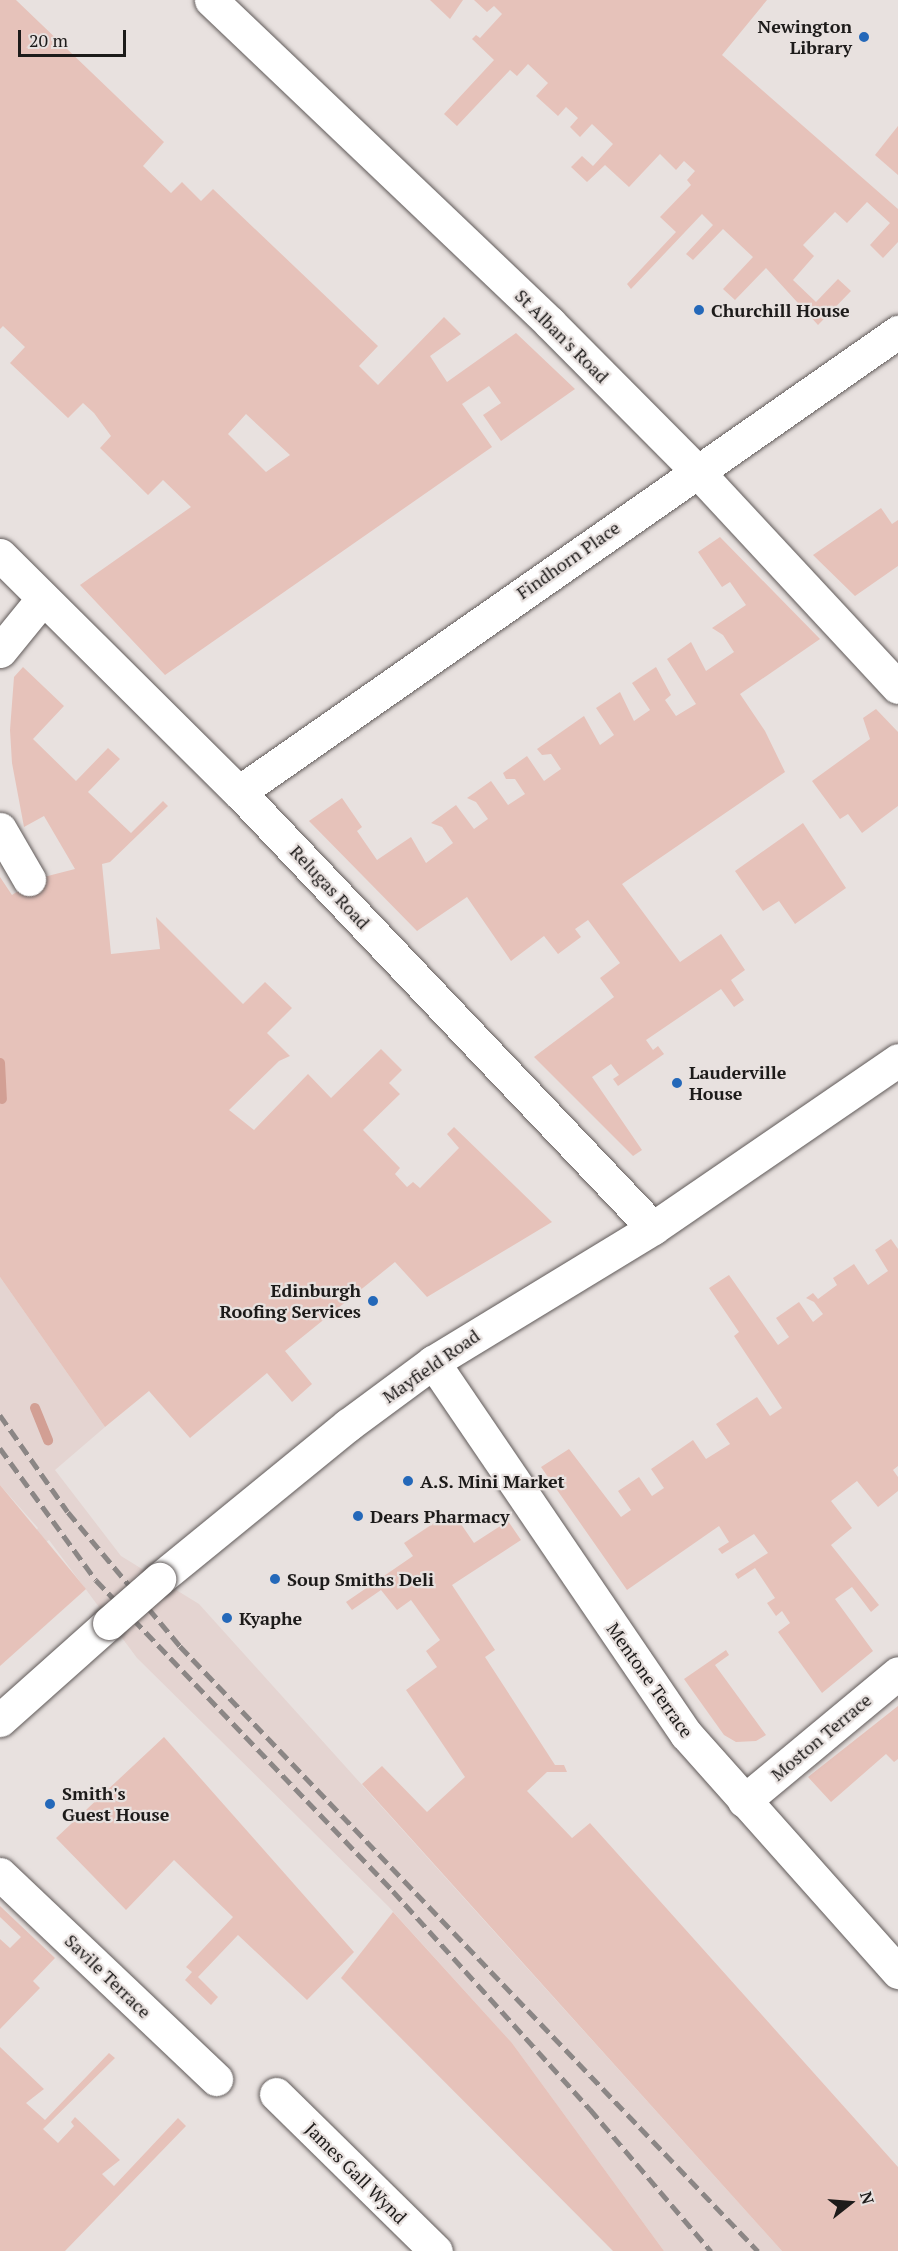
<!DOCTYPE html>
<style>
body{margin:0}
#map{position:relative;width:898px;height:2251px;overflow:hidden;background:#e8e1df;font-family:"PT Serif",serif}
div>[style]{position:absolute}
.built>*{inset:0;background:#e4d4d1}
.green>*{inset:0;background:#e6c2ba}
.stream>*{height:10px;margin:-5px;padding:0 5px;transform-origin:5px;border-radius:5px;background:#d29f94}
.roads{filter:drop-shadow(0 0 2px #605a59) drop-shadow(0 0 2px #605a59)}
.minor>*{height:33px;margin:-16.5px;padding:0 16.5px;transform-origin:16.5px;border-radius:16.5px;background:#fff}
.rail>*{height:4.5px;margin-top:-2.25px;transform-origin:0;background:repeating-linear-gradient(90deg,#8b8685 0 12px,transparent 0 18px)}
.bridges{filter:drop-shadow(0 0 2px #605a59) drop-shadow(0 0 2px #605a59)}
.minor-bridge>*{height:33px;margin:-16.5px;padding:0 16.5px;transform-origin:16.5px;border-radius:16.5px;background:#fff}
.dots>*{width:16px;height:16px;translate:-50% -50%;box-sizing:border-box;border:3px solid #e8e1df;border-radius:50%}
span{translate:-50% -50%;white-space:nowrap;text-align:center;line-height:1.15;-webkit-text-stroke:4.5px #e8e1df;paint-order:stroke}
.poi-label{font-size:18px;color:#1d1b1a;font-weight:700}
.right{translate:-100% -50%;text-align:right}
.left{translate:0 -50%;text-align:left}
.street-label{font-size:18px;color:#1d1b1a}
.north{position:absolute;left:820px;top:2173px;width:60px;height:60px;-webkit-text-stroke:4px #e8e1df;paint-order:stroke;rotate:73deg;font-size:16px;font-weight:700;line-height:24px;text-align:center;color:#1d1b1a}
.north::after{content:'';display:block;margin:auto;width:21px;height:27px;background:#1d1b1a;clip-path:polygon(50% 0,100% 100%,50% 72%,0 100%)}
.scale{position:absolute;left:18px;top:30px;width:108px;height:27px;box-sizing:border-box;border:3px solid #1d1b1a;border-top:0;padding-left:8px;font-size:18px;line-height:21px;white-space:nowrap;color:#1d1b1a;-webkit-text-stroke:4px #e8e1df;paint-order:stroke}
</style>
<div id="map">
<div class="built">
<div style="clip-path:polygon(0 1277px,105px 1427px,55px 1470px,121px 1556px,199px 1604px,782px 2251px,664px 2251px,512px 2043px,388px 1906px,137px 1658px,49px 1540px,46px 1542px,36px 1531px,38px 1528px,0 1485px)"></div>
</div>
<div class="green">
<div style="clip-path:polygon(evenodd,0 0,16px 0,164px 142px,143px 166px,171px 193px,182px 182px,201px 201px,213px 189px,378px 346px,359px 366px,378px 385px,444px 317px,461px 334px,430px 356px,447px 382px,516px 333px,575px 389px,501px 441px,483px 415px,501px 403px,489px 386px,462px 404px,492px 447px,165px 675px,80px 585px,191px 507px,163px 480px,148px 495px,100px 448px,111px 436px,94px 413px,83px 403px,68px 418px,10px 363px,25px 347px,3px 326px,0 329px,0 0,246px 414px,290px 455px,266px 472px,228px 434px,246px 414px)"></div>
<div style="clip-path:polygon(430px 0,463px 0,450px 19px)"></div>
<div style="clip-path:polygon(474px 0,767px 0,722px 55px,898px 209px,898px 242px,883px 258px,870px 245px,890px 223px,867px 202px,847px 223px,835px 212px,803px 245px,814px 256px,793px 280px,816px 302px,838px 279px,851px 291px,818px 325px,766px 268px,735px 300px,723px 289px,753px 257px,723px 229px,693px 260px,686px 254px,713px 225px,702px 214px,631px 289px,627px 284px,676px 232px,660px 217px,691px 185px,687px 180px,695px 171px,684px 161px,676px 170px,660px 154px,629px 187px,605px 165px,587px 182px,571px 167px,582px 156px,593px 166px,613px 144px,592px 124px,580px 137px,570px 127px,578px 118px,566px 107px,558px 116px,536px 96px,548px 83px,528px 64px,517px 76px,510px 70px,457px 126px,444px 114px,494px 60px,472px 39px,476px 35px,480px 38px,502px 14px,494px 6px,487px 12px)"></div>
<div style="clip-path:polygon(898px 126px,898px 175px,875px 155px)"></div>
<div style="clip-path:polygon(881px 508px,892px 524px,898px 520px,898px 566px,855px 596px,813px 555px)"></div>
<div style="clip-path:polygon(720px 537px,820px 639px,740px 694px,765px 731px,785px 772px,622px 884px,680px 962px,721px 934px,745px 970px,731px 980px,744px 1000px,734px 1007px,721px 989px,646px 1040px,653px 1050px,658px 1046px,664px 1054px,618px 1086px,613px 1079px,619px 1075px,611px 1064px,592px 1077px,642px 1150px,633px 1156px,534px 1057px,614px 997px,600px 978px,620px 963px,588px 920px,575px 929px,581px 937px,558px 954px,544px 936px,511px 961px,467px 897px,417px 931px,309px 821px,342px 798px,362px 827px,357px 831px,377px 860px,411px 837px,426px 863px,453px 843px,442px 827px,431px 823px,456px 805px,474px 829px,488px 819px,476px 802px,467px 798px,491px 781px,508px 805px,525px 794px,515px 779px,506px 779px,503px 773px,527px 756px,544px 781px,561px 769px,551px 754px,542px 755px,537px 749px,584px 716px,600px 745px,614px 735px,596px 708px,620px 692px,634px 721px,650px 710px,632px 683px,656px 667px,671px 695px,665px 700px,676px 716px,696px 704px,667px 659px,691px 642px,706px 671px,734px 652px,723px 635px,712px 628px,746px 605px,730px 582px,722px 587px,698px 552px)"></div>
<div style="clip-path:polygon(23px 667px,64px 706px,33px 739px,76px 781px,108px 748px,120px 759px,88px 792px,110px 813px,131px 833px,163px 801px,168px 806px,110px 862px,102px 864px,111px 954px,160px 949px,156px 917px,243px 1004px,265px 982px,292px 1008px,267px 1033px,290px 1056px,279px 1061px,229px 1110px,254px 1130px,308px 1074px,331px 1098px,381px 1049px,402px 1070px,389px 1083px,400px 1094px,363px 1130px,400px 1168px,395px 1174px,407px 1187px,413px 1182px,420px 1188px,459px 1148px,447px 1134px,454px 1127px,552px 1222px,427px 1297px,395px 1262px,285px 1351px,312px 1384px,292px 1402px,267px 1373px,190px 1438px,149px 1391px,105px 1427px,0 1277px,0 877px,12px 895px,36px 879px,75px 869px,44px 816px,24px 827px,12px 763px,10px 730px,14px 677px)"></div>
<div style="clip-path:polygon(876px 709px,898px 732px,898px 806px,862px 833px,848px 814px,840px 819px,812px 781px,870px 739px,863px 718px)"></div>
<div style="clip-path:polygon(803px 823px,846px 888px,795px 924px,779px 901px,763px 911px,735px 871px)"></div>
<div style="clip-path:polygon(891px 1239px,898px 1249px,898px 1466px,893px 1470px,898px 1477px,898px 1491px,878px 1507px,857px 1481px,831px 1501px,852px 1528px,831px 1545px,879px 1605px,871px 1612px,852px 1587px,835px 1599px,873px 1651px,822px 1693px,778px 1632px,790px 1623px,782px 1611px,776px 1616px,767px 1603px,775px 1598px,755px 1568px,738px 1579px,735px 1574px,768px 1553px,754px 1534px,722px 1554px,718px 1549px,729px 1542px,719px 1526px,627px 1590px,541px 1467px,569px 1449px,621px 1517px,631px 1510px,618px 1491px,639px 1477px,652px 1496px,664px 1488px,651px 1469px,670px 1456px,693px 1440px,706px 1459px,730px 1444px,716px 1424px,757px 1397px,770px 1416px,782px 1408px,734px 1336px,739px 1332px,709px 1288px,729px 1275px,778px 1345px,789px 1337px,776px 1318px,799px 1302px,813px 1322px,823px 1314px,814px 1302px,806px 1298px,813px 1293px,818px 1299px,837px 1285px,833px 1278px,854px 1264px,868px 1285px,888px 1271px,875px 1250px)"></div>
<div style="clip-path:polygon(0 1485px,86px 1589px,0 1666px)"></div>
<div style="clip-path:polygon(452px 1511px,474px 1543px,508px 1521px,521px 1540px,452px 1585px,495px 1650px,485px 1657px,555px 1765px,564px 1765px,567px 1772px,547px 1772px,527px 1791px,572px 1838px,590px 1823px,898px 2167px,898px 2251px,782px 2251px,362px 1784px,382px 1766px,427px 1812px,465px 1777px,406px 1690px,437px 1667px,426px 1651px,440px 1640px,411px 1600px,397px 1610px,381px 1590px,352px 1610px,346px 1602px,413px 1556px,404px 1543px)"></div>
<div style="clip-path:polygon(726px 1650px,729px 1655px,715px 1665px,766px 1735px,756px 1741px,736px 1742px,724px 1735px,684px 1679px)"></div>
<div style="clip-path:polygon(898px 1706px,898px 1759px,894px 1762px,886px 1754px,831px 1802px,808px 1777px)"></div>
<div style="clip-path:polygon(164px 1737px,354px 1952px,307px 2000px,238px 1935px,198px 1977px,218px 1997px,211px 2005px,185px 1980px,192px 1972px,186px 1967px,233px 1917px,174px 1860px,126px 1910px,56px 1838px)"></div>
<div style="clip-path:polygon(0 1906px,55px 1958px,33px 1981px,40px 1988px,0 2029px,0 1939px,10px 1948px,21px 1937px,0 1917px)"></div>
<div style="clip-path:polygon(393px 1912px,512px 2043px,664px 2251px,613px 2251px,341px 1978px)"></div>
<div style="clip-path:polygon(0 2047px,44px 2089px,26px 2103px,45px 2120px,109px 2053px,115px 2058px,43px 2129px,58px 2143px,74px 2126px,71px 2122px,75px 2117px,120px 2160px,102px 2174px,114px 2186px,178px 2118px,186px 2126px,65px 2251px,0 2251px)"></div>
</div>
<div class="stream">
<div style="left:0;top:1063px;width:36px;rotate:87deg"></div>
<div style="left:35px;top:1408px;width:35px;rotate:68deg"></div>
</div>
<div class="roads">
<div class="minor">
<div style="left:211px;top:0;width:468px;rotate:43.6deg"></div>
<div style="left:550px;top:323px;width:207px;rotate:45.2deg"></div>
<div style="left:696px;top:470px;width:296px;rotate:47.1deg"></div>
<div style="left:0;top:555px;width:337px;rotate:44.8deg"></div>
<div style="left:239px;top:792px;width:601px;rotate:46.48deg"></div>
<div style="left:0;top:651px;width:68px;rotate:-50.9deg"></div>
<div style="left:239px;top:792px;width:804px;rotate:-34.92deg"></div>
<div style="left:0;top:829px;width:58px;rotate:59.9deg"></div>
<div style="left:433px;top:1362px;width:450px;rotate:55.8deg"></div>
<div style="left:686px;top:1734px;width:319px;rotate:48.3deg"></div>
<div style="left:159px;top:1579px;width:244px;rotate:-39.2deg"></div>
<div style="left:348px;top:1425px;width:106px;rotate:-36.5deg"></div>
<div style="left:433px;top:1362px;width:258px;rotate:-31.3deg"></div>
<div style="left:653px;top:1228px;width:297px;rotate:-34.4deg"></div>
<div style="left:0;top:1720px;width:146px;rotate:-41.7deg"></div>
<div style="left:744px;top:1801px;width:200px;rotate:-39.7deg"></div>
<div style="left:0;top:1874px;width:298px;rotate:43.5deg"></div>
<div style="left:276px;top:2094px;width:224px;rotate:44.5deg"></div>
</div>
</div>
<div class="rail">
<div style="left:0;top:1415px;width:118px;rotate:55deg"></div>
<div style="left:68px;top:1512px;width:175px;rotate:50.1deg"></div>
<div style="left:180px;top:1646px;width:837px;rotate:46.31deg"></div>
<div style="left:0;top:1448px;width:163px;rotate:54deg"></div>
<div style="left:96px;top:1580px;width:430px;rotate:46.3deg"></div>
<div style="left:393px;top:1891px;width:294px;rotate:47.9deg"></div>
<div style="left:590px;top:2109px;width:187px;rotate:49.6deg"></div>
</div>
<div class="bridges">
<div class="minor-bridge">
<div style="left:109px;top:1623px;width:67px;rotate:-41.3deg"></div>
</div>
</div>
<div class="dots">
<div style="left:864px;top:37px;background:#2468b9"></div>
<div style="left:699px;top:310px;background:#2468b9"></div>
<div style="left:677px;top:1083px;background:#2468b9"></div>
<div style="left:373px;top:1301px;background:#2468b9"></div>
<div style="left:408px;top:1481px;background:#2468b9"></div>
<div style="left:358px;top:1516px;background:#2468b9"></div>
<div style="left:275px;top:1579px;background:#2468b9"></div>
<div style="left:227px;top:1618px;background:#2468b9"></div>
<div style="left:50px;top:1804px;background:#2468b9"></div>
</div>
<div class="poi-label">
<span class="right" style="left:852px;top:37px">Newington<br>Library</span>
<span class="left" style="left:711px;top:310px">Churchill House</span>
<span class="left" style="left:689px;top:1083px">Lauderville<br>House</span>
<span class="right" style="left:361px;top:1301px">Edinburgh<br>Roofing Services</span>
<span class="left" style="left:420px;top:1481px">A.S. Mini Market</span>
<span class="left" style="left:370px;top:1516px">Dears Pharmacy</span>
<span class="left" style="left:287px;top:1579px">Soup Smiths Deli</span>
<span class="left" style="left:239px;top:1618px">Kyaphe</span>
<span class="left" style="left:62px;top:1804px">Smith's<br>Guest House</span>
</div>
<div class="street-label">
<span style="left:562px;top:336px;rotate:45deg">St Alban's Road</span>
<span style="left:568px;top:560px;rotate:-35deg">Findhorn Place</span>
<span style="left:330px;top:887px;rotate:47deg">Relugas Road</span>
<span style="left:431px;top:1366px;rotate:-35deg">Mayfield Road</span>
<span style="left:650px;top:1680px;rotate:55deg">Mentone Terrace</span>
<span style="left:821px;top:1737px;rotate:-40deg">Moston Terrace</span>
<span style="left:108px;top:1976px;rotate:44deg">Savile Terrace</span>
<span style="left:356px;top:2173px;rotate:45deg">James Gall Wynd</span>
</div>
<div class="north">N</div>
<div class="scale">20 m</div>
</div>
